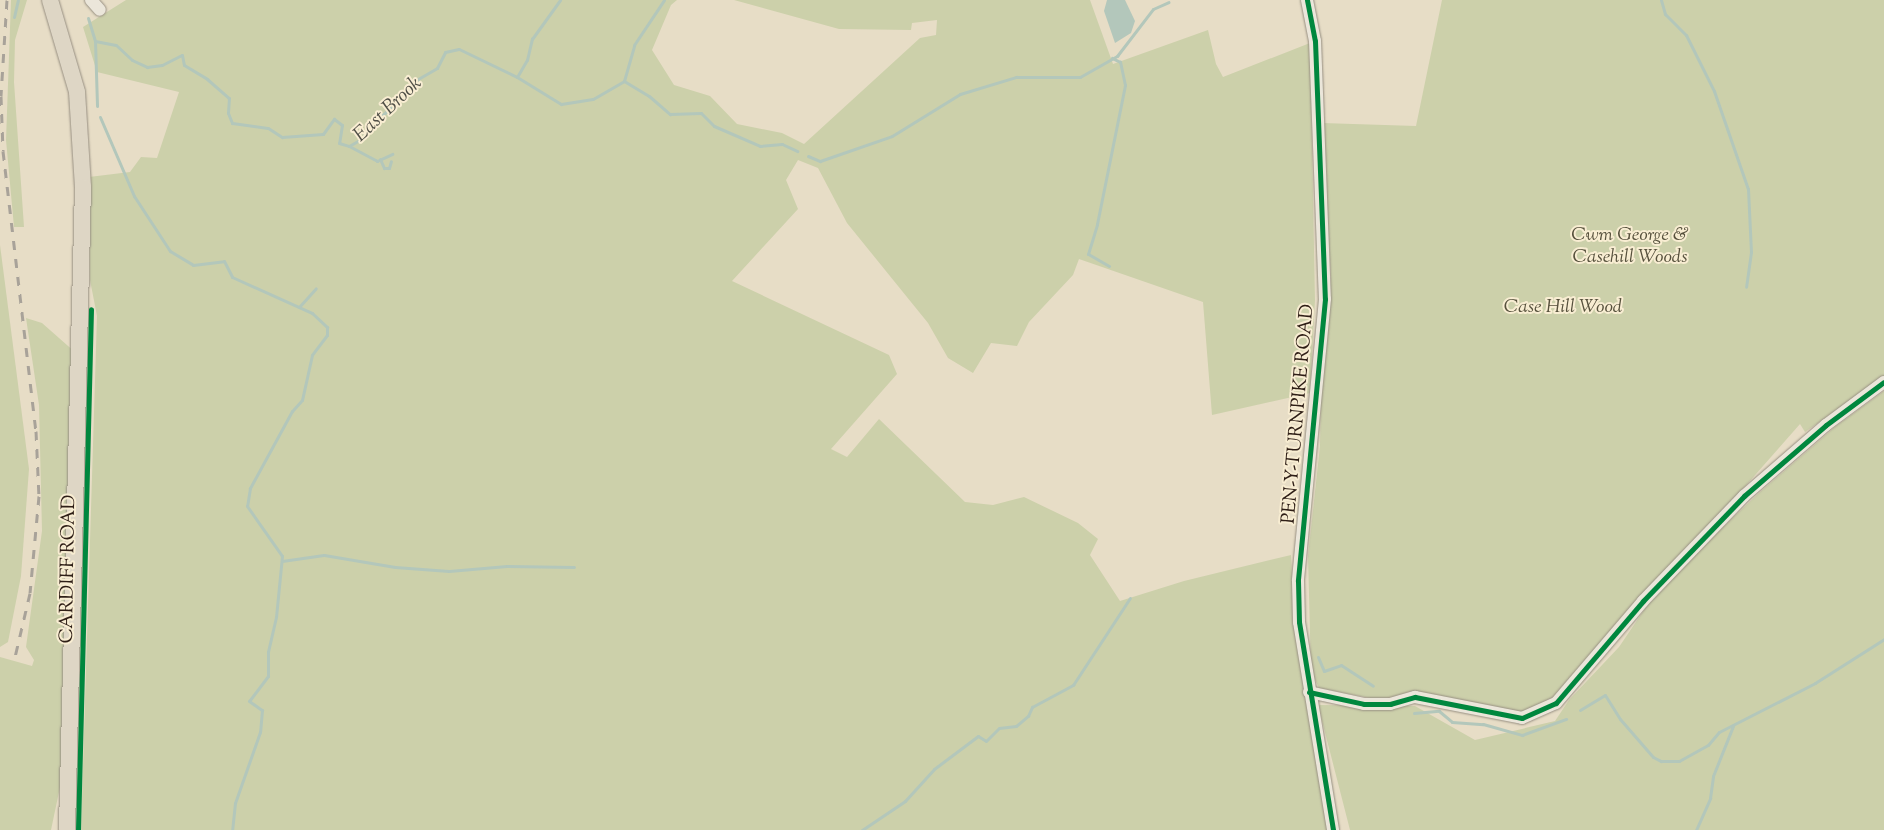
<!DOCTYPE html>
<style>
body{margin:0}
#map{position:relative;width:1884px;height:830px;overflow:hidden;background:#e7ddc6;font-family:"Sorts Mill Goudy",serif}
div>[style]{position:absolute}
.green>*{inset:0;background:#ccd0aa}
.water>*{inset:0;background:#b3c7bb}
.stream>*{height:3px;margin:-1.5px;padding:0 1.5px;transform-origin:1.5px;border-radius:1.5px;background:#b3c7bb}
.roads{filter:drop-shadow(0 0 1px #978f82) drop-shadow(0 0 1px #978f82)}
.minor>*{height:12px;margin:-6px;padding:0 6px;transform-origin:6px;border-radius:6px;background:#ebe6da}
.major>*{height:16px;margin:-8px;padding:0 8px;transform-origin:8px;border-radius:8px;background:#ded6c5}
.rail>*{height:3px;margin-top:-1.5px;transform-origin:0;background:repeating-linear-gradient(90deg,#a8a299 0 9px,transparent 0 18px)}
.cycleway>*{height:5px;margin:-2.5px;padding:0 2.5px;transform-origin:2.5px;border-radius:2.5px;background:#00873e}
span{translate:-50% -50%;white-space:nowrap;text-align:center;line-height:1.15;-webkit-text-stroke:4px #f8edd2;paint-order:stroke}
.park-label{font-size:19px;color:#56503c;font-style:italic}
.street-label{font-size:19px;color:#2e1e16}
.water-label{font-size:20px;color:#4f4e46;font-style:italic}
</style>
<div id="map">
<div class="green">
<div style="clip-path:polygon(11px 0,27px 0,15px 40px,14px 82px,24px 227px,14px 227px,6px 140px)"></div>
<div style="clip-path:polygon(126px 0,677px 0,671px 5px,652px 50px,674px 85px,710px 96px,737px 124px,782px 133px,804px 144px,920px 38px,936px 35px,937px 20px,912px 23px,911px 30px,839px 29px,734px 0,1090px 0,1113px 64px,1208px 30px,1216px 64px,1223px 77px,1310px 43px,1315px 300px,1310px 393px,1212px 415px,1203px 302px,1079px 259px,1073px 275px,1029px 322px,1017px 346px,991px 343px,973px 373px,948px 358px,928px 323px,847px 223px,818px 168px,798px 160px,786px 180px,798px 209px,732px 281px,889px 355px,897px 374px,831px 449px,847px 457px,879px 419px,965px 502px,993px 505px,1024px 497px,1078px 523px,1098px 539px,1090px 555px,1120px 601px,1184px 581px,1291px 555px,1295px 632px,1328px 830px,81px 830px,97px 316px,90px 280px,89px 177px,130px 172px,141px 157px,157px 158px,179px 92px,97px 72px,83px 27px)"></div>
<div style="clip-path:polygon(1442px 0,1884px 0,1884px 376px,1805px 432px,1800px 424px,1558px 699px,1522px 716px,1476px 707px,1391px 702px,1319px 688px,1311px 671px,1308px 556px,1320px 446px,1322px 334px,1331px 277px,1322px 123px,1416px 126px)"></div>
<div style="clip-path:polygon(0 245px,29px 469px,21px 576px,8px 642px,0 647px)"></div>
<div style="clip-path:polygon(26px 318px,42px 323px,76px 353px,64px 768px,51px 830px,0 830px,0 657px,32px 666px,34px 660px,26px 647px,42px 531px,39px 405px)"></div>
<div style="clip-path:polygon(1884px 391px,1884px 830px,1350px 830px,1318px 705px,1415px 706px,1475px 740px,1555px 721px,1569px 700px,1619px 647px,1659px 588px,1759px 493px,1835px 427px)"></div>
</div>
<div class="water">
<div style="clip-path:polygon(1107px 0,1125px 0,1135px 21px,1131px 33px,1115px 43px,1104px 11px)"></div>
</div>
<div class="stream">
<div style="left:1661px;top:0;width:15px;rotate:74deg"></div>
<div style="left:1665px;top:14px;width:30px;rotate:45deg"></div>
<div style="left:1686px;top:35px;width:63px;rotate:63.4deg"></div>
<div style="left:1714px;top:91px;width:104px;rotate:70.9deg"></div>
<div style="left:1748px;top:189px;width:63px;rotate:87.3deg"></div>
<div style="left:1751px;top:252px;width:35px;rotate:98deg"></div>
<div style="left:14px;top:17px;width:17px;rotate:-77deg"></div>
<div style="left:88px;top:18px;width:24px;rotate:73deg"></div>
<div style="left:95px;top:41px;width:21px;rotate:11deg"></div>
<div style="left:116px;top:45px;width:22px;rotate:43deg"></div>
<div style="left:132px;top:60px;width:17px;rotate:25deg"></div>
<div style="left:147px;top:67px;width:15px;rotate:-8deg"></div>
<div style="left:162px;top:65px;width:22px;rotate:-27deg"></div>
<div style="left:182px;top:55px;width:10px;rotate:79deg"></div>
<div style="left:184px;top:65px;width:27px;rotate:31deg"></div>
<div style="left:207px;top:79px;width:29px;rotate:41deg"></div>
<div style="left:229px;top:98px;width:15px;rotate:94deg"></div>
<div style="left:228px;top:113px;width:11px;rotate:68deg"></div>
<div style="left:232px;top:123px;width:36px;rotate:8deg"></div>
<div style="left:268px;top:128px;width:17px;rotate:33deg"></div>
<div style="left:282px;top:137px;width:41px;rotate:-4.2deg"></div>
<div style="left:323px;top:134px;width:19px;rotate:-54deg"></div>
<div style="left:334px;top:119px;width:10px;rotate:37deg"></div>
<div style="left:342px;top:125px;width:18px;rotate:99deg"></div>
<div style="left:339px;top:143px;width:10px;rotate:17deg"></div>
<div style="left:349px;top:146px;width:16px;rotate:-30deg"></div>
<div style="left:363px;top:138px;width:15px;rotate:-67deg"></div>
<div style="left:369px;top:124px;width:21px;rotate:-35deg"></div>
<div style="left:386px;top:112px;width:46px;rotate:-45.9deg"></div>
<div style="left:418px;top:79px;width:22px;rotate:-30deg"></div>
<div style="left:437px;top:68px;width:18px;rotate:-63deg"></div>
<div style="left:445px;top:52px;width:14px;rotate:-12deg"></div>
<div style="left:459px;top:49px;width:64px;rotate:25.8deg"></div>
<div style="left:517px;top:77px;width:52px;rotate:31.5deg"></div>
<div style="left:561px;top:104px;width:32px;rotate:-9deg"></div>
<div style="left:593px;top:99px;width:36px;rotate:-30deg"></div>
<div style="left:624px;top:81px;width:29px;rotate:31deg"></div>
<div style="left:649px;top:96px;width:28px;rotate:41deg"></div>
<div style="left:670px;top:114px;width:31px;rotate:-2deg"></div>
<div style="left:701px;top:113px;width:18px;rotate:45deg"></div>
<div style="left:714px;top:126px;width:50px;rotate:23.5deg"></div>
<div style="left:760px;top:146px;width:22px;rotate:-5deg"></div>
<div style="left:782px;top:144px;width:17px;rotate:25deg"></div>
<div style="left:95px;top:41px;width:65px;rotate:88.2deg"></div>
<div style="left:517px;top:77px;width:20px;rotate:-60deg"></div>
<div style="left:527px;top:60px;width:22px;rotate:-77deg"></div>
<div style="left:532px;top:39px;width:48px;rotate:-54.3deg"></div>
<div style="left:624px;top:81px;width:37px;rotate:-74deg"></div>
<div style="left:634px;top:45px;width:54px;rotate:-56.3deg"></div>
<div style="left:100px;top:117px;width:86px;rotate:66.7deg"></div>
<div style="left:134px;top:196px;width:66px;rotate:56.8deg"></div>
<div style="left:170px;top:251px;width:27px;rotate:31deg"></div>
<div style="left:193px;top:265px;width:31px;rotate:-7deg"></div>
<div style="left:224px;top:261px;width:18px;rotate:63deg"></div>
<div style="left:232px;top:277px;width:88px;rotate:24.2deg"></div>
<div style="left:312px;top:313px;width:21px;rotate:43deg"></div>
<div style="left:327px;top:327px;width:8px;rotate:90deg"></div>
<div style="left:327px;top:335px;width:25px;rotate:127deg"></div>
<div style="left:312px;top:355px;width:46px;rotate:102.5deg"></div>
<div style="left:302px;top:400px;width:15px;rotate:132deg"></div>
<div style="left:292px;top:411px;width:88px;rotate:118.6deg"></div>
<div style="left:250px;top:488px;width:18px;rotate:99deg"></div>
<div style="left:247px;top:506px;width:61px;rotate:55deg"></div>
<div style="left:282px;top:556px;width:61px;rotate:95.6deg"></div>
<div style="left:276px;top:617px;width:36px;rotate:103deg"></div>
<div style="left:268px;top:652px;width:24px;rotate:90deg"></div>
<div style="left:268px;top:676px;width:31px;rotate:127deg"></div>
<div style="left:249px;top:701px;width:16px;rotate:35deg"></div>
<div style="left:262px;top:710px;width:22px;rotate:95deg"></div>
<div style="left:260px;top:732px;width:75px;rotate:109.4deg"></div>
<div style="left:235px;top:803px;width:27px;rotate:96deg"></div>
<div style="left:349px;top:146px;width:32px;rotate:28deg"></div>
<div style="left:377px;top:161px;width:17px;rotate:-25deg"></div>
<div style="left:808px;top:156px;width:13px;rotate:23deg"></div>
<div style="left:820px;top:161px;width:76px;rotate:-19.1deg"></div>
<div style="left:892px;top:136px;width:80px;rotate:-31.7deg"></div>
<div style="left:960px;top:94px;width:59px;rotate:-16.9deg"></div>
<div style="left:1016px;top:77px;width:64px"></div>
<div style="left:1080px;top:77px;width:43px;rotate:-29.6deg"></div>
<div style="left:1117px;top:56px;width:59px;rotate:-52.5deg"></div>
<div style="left:1153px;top:9px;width:17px;rotate:-24deg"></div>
<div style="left:380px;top:159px;width:10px;rotate:66deg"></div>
<div style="left:384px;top:168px;width:5px"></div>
<div style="left:389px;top:168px;width:7px;rotate:-74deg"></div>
<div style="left:1109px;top:266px;width:24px;rotate:-150deg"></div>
<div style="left:1088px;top:254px;width:31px;rotate:-73deg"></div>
<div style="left:1097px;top:224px;width:142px;rotate:-78.6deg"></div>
<div style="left:1125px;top:85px;width:24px;rotate:-102deg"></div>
<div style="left:1120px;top:62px;width:9px;rotate:-153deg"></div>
<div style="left:299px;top:307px;width:25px;rotate:-48deg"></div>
<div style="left:282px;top:561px;width:42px;rotate:-8.1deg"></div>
<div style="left:324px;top:555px;width:72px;rotate:9.6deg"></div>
<div style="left:395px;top:567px;width:54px;rotate:4.2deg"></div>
<div style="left:449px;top:571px;width:58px;rotate:-4.9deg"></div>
<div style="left:507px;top:566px;width:67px;rotate:0.9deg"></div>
<div style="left:1318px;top:657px;width:15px;rotate:67deg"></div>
<div style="left:1324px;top:671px;width:18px;rotate:-19deg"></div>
<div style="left:1341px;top:665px;width:38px;rotate:33deg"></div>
<div style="left:1580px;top:710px;width:29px;rotate:-31deg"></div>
<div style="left:1605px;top:695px;width:28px;rotate:58deg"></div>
<div style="left:1620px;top:719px;width:50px;rotate:49deg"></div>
<div style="left:1653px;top:757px;width:9px;rotate:27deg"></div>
<div style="left:1661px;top:761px;width:18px"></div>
<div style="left:1679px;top:761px;width:33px;rotate:-29deg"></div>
<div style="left:1708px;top:745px;width:17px;rotate:-50deg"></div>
<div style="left:1719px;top:732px;width:108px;rotate:-27deg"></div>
<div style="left:1815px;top:683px;width:82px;rotate:-32.5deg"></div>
<div style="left:1414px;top:713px;width:25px;rotate:-5deg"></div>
<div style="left:1439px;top:711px;width:17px;rotate:40deg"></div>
<div style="left:1452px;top:722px;width:31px;rotate:4deg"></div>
<div style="left:1483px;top:724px;width:41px;rotate:15.8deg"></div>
<div style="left:1522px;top:735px;width:47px;rotate:-20deg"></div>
<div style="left:862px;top:830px;width:52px;rotate:-34deg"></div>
<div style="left:905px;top:801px;width:43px;rotate:-47.8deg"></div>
<div style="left:934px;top:769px;width:55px;rotate:-36.9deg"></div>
<div style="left:978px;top:736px;width:9px;rotate:32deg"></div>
<div style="left:986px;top:741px;width:18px;rotate:-45deg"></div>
<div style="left:999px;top:728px;width:17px;rotate:-7deg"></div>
<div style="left:1016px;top:726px;width:16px;rotate:-40deg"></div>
<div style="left:1028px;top:716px;width:10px;rotate:-66deg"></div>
<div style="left:1032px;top:707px;width:47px;rotate:-28.2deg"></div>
<div style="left:1073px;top:685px;width:104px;rotate:-56.8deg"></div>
<div style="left:1696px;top:830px;width:35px;rotate:-66deg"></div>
<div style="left:1710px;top:798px;width:22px;rotate:-82deg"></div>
<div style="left:1713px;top:776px;width:54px;rotate:-68.2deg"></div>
</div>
<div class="roads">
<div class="minor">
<div style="left:91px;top:0;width:13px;rotate:48deg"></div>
<div style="left:1307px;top:0;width:42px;rotate:79deg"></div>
<div style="left:1315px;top:41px;width:258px;rotate:87.8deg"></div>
<div style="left:1325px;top:299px;width:283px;rotate:95.5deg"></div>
<div style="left:1298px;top:581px;width:41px;rotate:88.6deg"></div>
<div style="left:1299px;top:622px;width:211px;rotate:80.7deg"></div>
<div style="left:1309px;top:692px;width:56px;rotate:12.3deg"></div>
<div style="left:1364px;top:704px;width:26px"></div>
<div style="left:1390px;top:704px;width:26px;rotate:-16deg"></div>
<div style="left:1415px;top:697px;width:109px;rotate:11.1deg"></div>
<div style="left:1522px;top:718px;width:37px;rotate:-24deg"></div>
<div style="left:1556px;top:703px;width:134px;rotate:-49.5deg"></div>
<div style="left:1643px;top:601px;width:146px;rotate:-46.1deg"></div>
<div style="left:1744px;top:496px;width:108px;rotate:-40.9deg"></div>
<div style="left:1826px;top:425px;width:72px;rotate:-36.6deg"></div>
</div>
<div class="major">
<div style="left:50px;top:0;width:96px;rotate:73.6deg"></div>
<div style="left:77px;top:92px;width:95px;rotate:86.4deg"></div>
<div style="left:83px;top:187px;width:643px;rotate:91.43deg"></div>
</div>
</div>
<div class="rail">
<div style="left:7px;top:0;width:96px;rotate:93.6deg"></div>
<div style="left:1px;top:96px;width:55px;rotate:87.9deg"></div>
<div style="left:3px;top:151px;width:282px;rotate:83.3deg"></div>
<div style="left:36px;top:431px;width:65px;rotate:87.4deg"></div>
<div style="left:39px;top:496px;width:97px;rotate:95.3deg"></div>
<div style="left:30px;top:593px;width:66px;rotate:103.2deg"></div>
</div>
<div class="cycleway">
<div style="left:1307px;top:0;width:42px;rotate:79deg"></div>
<div style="left:1315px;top:41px;width:258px;rotate:87.8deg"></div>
<div style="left:1325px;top:299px;width:283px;rotate:95.5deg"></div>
<div style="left:1298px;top:581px;width:41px;rotate:88.6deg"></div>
<div style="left:1299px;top:622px;width:211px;rotate:80.7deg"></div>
<div style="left:1309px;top:692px;width:56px;rotate:12.3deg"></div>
<div style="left:1364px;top:704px;width:26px"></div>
<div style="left:1390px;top:704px;width:26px;rotate:-16deg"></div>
<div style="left:1415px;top:697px;width:109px;rotate:11.1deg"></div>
<div style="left:1522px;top:718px;width:37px;rotate:-24deg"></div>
<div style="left:1556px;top:703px;width:134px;rotate:-49.5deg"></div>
<div style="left:1643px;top:601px;width:146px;rotate:-46.1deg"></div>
<div style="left:1744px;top:496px;width:108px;rotate:-40.9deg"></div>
<div style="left:1826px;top:425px;width:72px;rotate:-36.6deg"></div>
<div style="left:78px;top:830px;width:521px;rotate:-88.57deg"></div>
</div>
<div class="park-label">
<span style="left:1630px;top:247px">Cwm George &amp;<br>Casehill Woods</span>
<span style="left:1563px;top:308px">Case Hill Wood</span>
</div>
<div class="street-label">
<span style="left:1299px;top:414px;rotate:-85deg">PEN-Y-TURNPIKE ROAD</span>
<span style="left:69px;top:569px;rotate:-89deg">CARDIFF ROAD</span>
</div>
<div class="water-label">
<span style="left:388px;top:110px;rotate:-43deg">East Brook</span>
</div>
</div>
